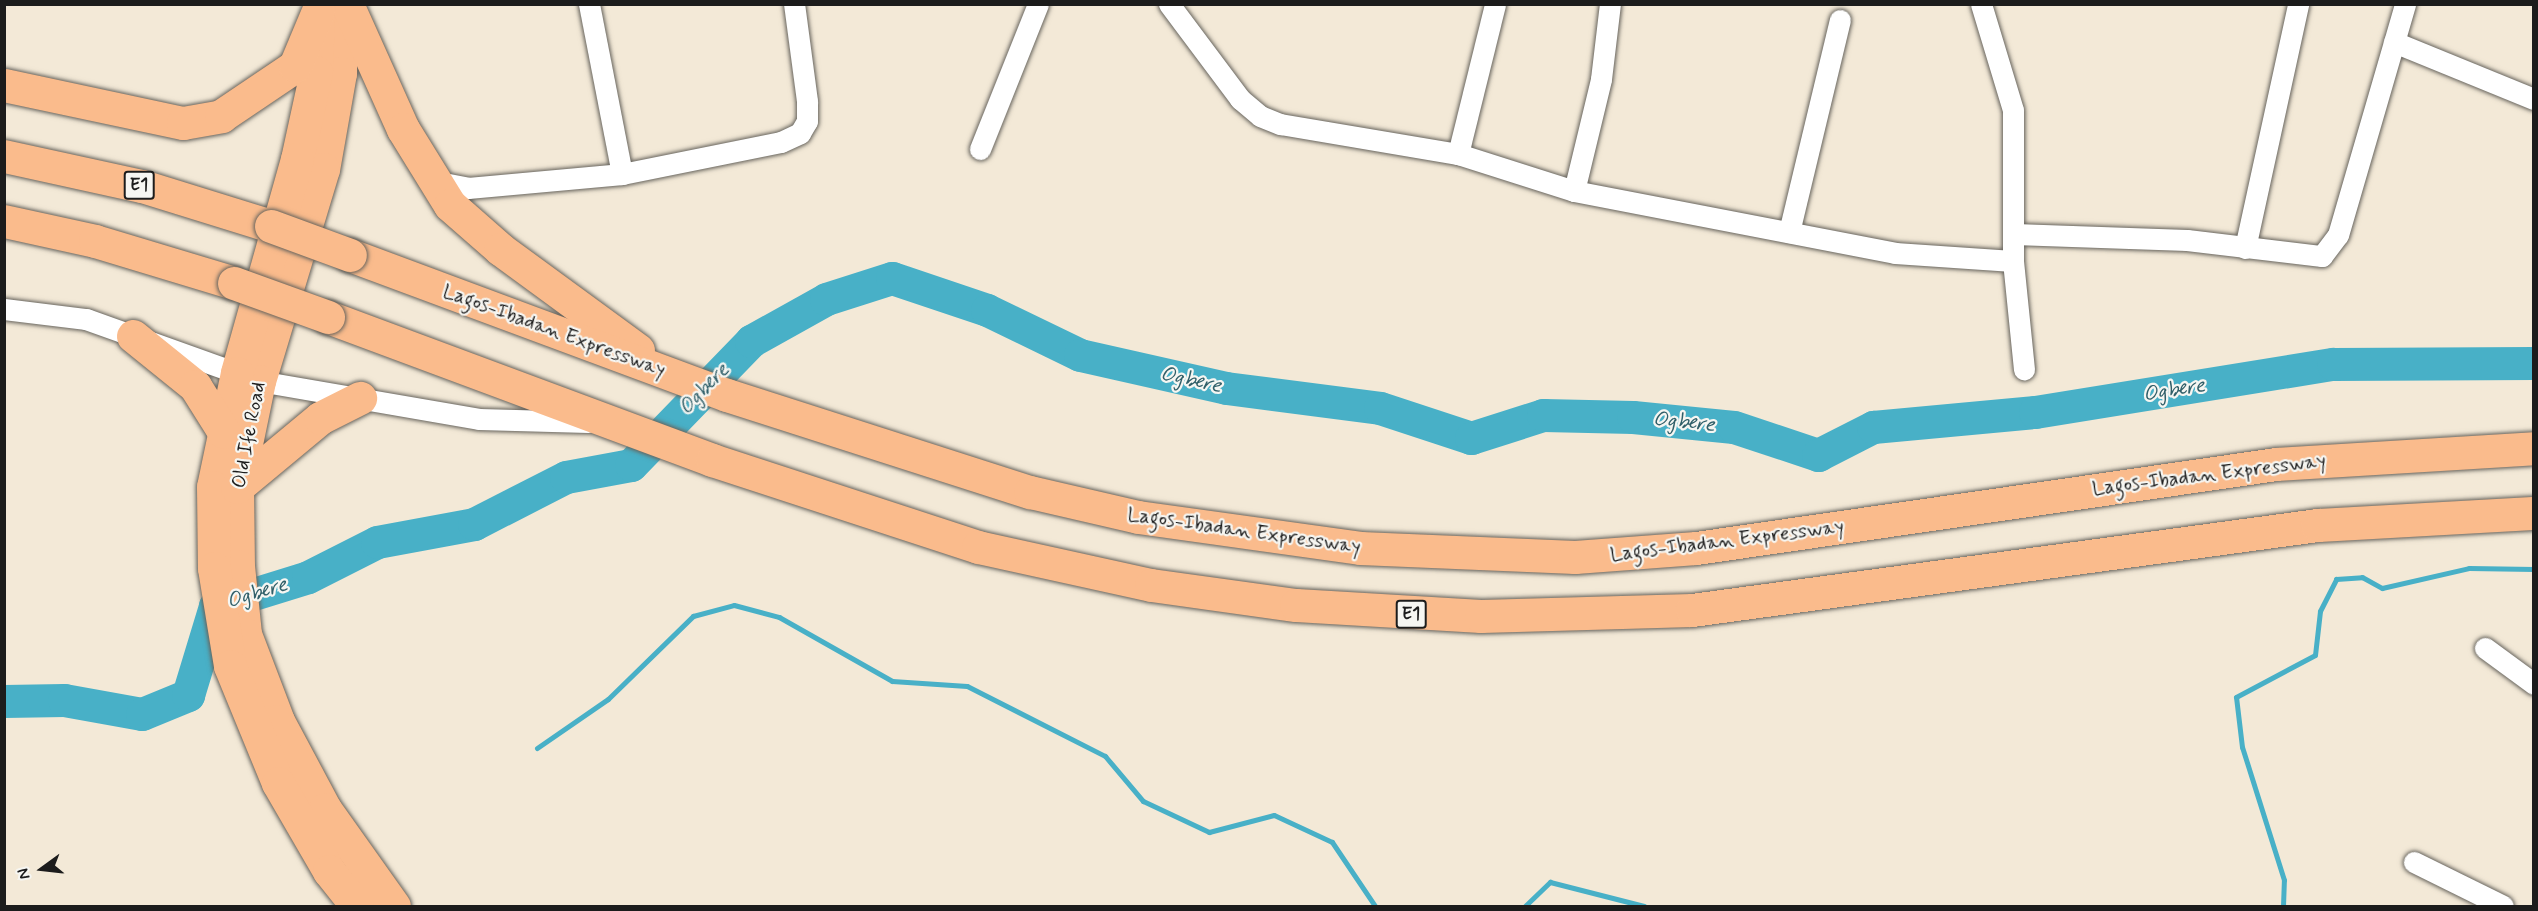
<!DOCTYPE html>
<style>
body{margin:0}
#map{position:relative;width:2538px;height:911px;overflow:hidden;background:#f3e9d7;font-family:Mynerve,sans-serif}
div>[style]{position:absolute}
.stream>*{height:5px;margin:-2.5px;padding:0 2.5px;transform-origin:2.5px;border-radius:2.5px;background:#48b0c7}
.river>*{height:33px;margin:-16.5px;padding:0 16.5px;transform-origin:16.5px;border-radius:16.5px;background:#48b0c7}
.roads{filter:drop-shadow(0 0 2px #67645d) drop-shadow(0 0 2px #67645d)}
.street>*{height:21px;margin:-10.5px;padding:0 10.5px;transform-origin:10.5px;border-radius:10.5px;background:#fff}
.primary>*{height:33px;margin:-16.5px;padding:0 16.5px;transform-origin:16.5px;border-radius:16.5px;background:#fabb8c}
.highway>*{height:33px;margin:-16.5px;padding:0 16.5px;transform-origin:16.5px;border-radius:16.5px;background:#fabb8c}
.bridges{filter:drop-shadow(0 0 2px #67645d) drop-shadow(0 0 2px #67645d)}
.highway-bridge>*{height:33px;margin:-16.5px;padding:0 16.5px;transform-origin:16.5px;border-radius:16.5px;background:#fabb8c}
span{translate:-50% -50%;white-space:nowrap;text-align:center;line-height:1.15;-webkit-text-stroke:4.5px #f6f6f2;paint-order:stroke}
.shield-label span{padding:2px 4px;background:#f6f6f2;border:2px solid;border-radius:4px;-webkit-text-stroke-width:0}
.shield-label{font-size:18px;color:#1c1c1c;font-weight:700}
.street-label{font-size:20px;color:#1c1c1c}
.water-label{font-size:21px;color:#305f69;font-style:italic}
.frame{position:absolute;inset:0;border:6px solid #1c1c1c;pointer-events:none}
.north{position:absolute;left:12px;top:839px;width:60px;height:60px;-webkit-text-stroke:4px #f6f6f2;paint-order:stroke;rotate:255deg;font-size:16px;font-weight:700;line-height:24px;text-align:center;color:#1c1c1c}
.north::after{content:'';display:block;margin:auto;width:21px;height:27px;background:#1c1c1c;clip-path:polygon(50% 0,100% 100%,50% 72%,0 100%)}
</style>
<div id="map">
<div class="stream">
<div style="left:537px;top:748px;width:86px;rotate:-34.6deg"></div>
<div style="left:608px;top:699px;width:119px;rotate:-44.3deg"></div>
<div style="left:693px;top:616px;width:42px;rotate:-15deg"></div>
<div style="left:734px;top:605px;width:47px;rotate:14.9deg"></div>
<div style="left:779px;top:617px;width:130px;rotate:29.5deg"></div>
<div style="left:892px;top:681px;width:75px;rotate:3.8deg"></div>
<div style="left:967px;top:686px;width:155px;rotate:26.9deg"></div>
<div style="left:1105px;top:756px;width:59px;rotate:49.8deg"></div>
<div style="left:1143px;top:801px;width:73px;rotate:25.2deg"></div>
<div style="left:1209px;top:832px;width:67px;rotate:-14.7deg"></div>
<div style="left:1274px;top:815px;width:64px;rotate:25deg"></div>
<div style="left:1332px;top:842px;width:77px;rotate:56.1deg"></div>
<div style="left:1525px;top:906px;width:35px;rotate:-44deg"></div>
<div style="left:1550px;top:882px;width:97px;rotate:14.3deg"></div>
<div style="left:2283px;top:906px;width:26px;rotate:-88deg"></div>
<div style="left:2284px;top:880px;width:139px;rotate:-107.5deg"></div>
<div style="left:2242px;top:747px;width:50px;rotate:-96.8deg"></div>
<div style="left:2236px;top:697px;width:89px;rotate:-28deg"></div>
<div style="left:2315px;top:655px;width:44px;rotate:-83.5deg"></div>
<div style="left:2320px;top:611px;width:36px;rotate:-63deg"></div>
<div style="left:2336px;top:579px;width:26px;rotate:-4deg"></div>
<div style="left:2362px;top:577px;width:23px;rotate:29deg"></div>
<div style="left:2382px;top:588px;width:89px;rotate:-12.9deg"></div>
<div style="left:2469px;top:568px;width:65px;rotate:0.9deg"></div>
</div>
<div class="river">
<div style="left:4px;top:701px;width:60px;rotate:-1deg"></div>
<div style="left:64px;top:700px;width:79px;rotate:10.2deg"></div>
<div style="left:142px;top:714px;width:50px;rotate:-22.4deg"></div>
<div style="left:188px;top:695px;width:93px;rotate:-73.1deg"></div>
<div style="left:215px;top:606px;width:97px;rotate:-17.3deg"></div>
<div style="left:308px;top:577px;width:77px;rotate:-26.9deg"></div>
<div style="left:377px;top:542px;width:99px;rotate:-10.5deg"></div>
<div style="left:474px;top:524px;width:103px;rotate:-27.1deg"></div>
<div style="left:566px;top:477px;width:66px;rotate:-10.5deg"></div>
<div style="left:631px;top:465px;width:173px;rotate:-45.9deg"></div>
<div style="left:751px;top:341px;width:86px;rotate:-29.2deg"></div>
<div style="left:826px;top:299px;width:69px;rotate:-17.7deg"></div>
<div style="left:892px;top:278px;width:100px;rotate:18.6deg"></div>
<div style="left:987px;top:310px;width:103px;rotate:25.8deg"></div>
<div style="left:1080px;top:355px;width:150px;rotate:12.7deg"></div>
<div style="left:1226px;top:388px;width:155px;rotate:7.4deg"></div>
<div style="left:1380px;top:408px;width:96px;rotate:18.2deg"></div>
<div style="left:1471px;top:438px;width:76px;rotate:-17.7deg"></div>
<div style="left:1543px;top:415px;width:90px;rotate:1.3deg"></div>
<div style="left:1633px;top:417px;width:101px;rotate:5.7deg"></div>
<div style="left:1734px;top:427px;width:89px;rotate:18.4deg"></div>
<div style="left:1818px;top:455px;width:62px;rotate:-27deg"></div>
<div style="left:1873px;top:427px;width:163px;rotate:-5.3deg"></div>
<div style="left:2035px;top:412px;width:302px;rotate:-9.2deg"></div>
<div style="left:2333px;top:364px;width:201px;rotate:-0.3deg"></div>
</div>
<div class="roads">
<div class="street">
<div style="left:589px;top:4px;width:173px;rotate:79deg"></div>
<div style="left:1169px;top:4px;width:119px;rotate:53.2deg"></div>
<div style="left:1240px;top:99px;width:26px;rotate:40deg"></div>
<div style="left:1260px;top:116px;width:22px;rotate:22deg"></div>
<div style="left:1280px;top:124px;width:181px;rotate:9.6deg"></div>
<div style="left:1458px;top:154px;width:122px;rotate:17.7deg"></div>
<div style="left:1574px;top:191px;width:327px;rotate:10.9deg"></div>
<div style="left:1895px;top:253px;width:118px;rotate:3.9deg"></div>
<div style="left:1981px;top:4px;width:111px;rotate:73.2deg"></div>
<div style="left:2013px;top:110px;width:151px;rotate:90deg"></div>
<div style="left:2013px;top:261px;width:109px;rotate:84.2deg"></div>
<div style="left:2394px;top:42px;width:151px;rotate:22.2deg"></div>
<div style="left:980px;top:149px;width:156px;rotate:-68.2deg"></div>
<div style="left:1458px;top:154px;width:154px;rotate:-76.1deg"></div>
<div style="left:433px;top:181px;width:36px;rotate:11deg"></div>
<div style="left:468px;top:188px;width:155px;rotate:-5.2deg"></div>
<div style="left:622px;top:174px;width:162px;rotate:-11.4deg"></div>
<div style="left:781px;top:142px;width:21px;rotate:-25deg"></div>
<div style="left:800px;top:133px;width:14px;rotate:-60deg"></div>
<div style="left:807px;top:121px;width:20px;rotate:-90deg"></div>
<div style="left:807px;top:101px;width:98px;rotate:-97.6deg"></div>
<div style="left:1574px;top:191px;width:115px;rotate:-76.4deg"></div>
<div style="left:1601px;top:79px;width:76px;rotate:-83.2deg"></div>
<div style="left:1789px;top:232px;width:218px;rotate:-76.5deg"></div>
<div style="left:2014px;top:234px;width:173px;rotate:2deg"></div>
<div style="left:2187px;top:240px;width:136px;rotate:6.8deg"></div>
<div style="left:2322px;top:256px;width:26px;rotate:-53deg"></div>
<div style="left:2338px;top:235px;width:241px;rotate:-73.8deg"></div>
<div style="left:2245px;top:248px;width:250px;rotate:-77.7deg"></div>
<div style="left:4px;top:309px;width:83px;rotate:7deg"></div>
<div style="left:86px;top:319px;width:160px;rotate:19.7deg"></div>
<div style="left:259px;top:381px;width:223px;rotate:9.8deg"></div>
<div style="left:479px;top:419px;width:109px;rotate:1.6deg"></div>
<div style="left:2485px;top:648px;width:61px;rotate:36.3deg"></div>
<div style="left:2414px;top:862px;width:99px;rotate:26.3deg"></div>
</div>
<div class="primary">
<div style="left:341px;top:4px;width:69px;rotate:90.8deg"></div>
<div style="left:340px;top:73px;width:97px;rotate:100deg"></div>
<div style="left:323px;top:169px;width:221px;rotate:106.8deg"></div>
<div style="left:259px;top:381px;width:108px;rotate:101.7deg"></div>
<div style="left:237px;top:487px;width:79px;rotate:89.3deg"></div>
<div style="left:238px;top:566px;width:68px;rotate:84.1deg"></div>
<div style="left:245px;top:634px;width:93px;rotate:69.2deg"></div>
<div style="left:278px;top:721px;width:100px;rotate:61.9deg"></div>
<div style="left:325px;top:809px;width:119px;rotate:54.6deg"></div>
<div style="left:318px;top:14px;width:58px;rotate:92deg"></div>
<div style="left:316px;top:72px;width:89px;rotate:102.3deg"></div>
<div style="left:297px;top:159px;width:222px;rotate:105.7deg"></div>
<div style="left:237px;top:373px;width:116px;rotate:101.9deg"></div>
<div style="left:213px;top:487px;width:81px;rotate:89.3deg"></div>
<div style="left:214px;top:568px;width:99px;rotate:80.7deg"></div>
<div style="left:230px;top:666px;width:126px;rotate:67.7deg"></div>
<div style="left:278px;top:783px;width:102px;rotate:59.9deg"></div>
<div style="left:329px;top:871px;width:45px;rotate:51.3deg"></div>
<div style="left:133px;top:336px;width:80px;rotate:38.9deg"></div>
<div style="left:195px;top:386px;width:54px;rotate:57.8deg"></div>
<div style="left:237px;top:487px;width:108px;rotate:-39.7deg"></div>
<div style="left:320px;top:418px;width:45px;rotate:-26.6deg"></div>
</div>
<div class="highway">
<div style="left:347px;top:4px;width:137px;rotate:65.9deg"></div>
<div style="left:403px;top:129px;width:89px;rotate:58.3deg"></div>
<div style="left:450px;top:205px;width:67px;rotate:41.3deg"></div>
<div style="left:500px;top:249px;width:171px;rotate:36.2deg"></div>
<div style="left:4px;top:85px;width:183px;rotate:12deg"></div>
<div style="left:183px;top:123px;width:39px;rotate:-10deg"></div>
<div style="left:221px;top:116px;width:89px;rotate:-34deg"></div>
<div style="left:295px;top:66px;width:60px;rotate:-67.3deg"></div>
<div style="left:4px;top:156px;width:141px;rotate:12.3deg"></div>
<div style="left:142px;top:186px;width:135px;rotate:17.2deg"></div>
<div style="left:4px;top:221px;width:93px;rotate:12.4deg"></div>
<div style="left:95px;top:241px;width:145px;rotate:16.8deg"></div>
<div style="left:350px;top:255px;width:402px;rotate:20.4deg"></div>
<div style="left:727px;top:395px;width:318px;rotate:17.8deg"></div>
<div style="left:1030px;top:492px;width:111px;rotate:13deg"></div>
<div style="left:1138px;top:517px;width:224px;rotate:7.9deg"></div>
<div style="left:1360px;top:548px;width:215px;rotate:2.4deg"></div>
<div style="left:1575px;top:557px;width:121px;rotate:-4.3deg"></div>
<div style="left:1696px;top:548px;width:586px;rotate:-8.24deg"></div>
<div style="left:2276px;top:464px;width:258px;rotate:-3.5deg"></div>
<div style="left:328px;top:317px;width:410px;rotate:20.4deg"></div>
<div style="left:712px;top:460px;width:280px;rotate:18.1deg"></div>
<div style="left:978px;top:547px;width:177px;rotate:12.4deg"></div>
<div style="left:1151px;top:585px;width:146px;rotate:7.9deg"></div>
<div style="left:1296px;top:605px;width:185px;rotate:3.4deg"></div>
<div style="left:1481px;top:616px;width:211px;rotate:-1.6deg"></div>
<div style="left:1692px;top:610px;width:631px;rotate:-7.74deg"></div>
<div style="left:2317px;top:525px;width:217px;rotate:-3.2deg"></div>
</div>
</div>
<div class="bridges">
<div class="highway-bridge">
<div style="left:271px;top:226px;width:84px;rotate:20.2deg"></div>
<div style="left:234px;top:283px;width:100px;rotate:19.9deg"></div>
</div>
</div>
<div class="shield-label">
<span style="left:139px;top:185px">E1</span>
<span style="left:1411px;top:614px">E1</span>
</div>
<div class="street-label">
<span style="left:554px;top:331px;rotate:20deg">Lagos-Ibadan Expressway</span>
<span style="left:249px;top:435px;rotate:-79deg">Old Ife Road</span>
<span style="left:2209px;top:475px;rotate:-7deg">Lagos-Ibadan Expressway</span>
<span style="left:1244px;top:531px;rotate:8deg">Lagos-Ibadan Expressway</span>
<span style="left:1727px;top:541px;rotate:-7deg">Lagos-Ibadan Expressway</span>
</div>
<div class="water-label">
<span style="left:1191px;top:380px;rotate:12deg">Ogbere</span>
<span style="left:704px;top:389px;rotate:-46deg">Ogbere</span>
<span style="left:2174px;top:390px;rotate:-9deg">Ogbere</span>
<span style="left:1684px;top:422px;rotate:6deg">Ogbere</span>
<span style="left:257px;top:593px;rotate:-17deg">Ogbere</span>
</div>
<div class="frame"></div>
<div class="north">N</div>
</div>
